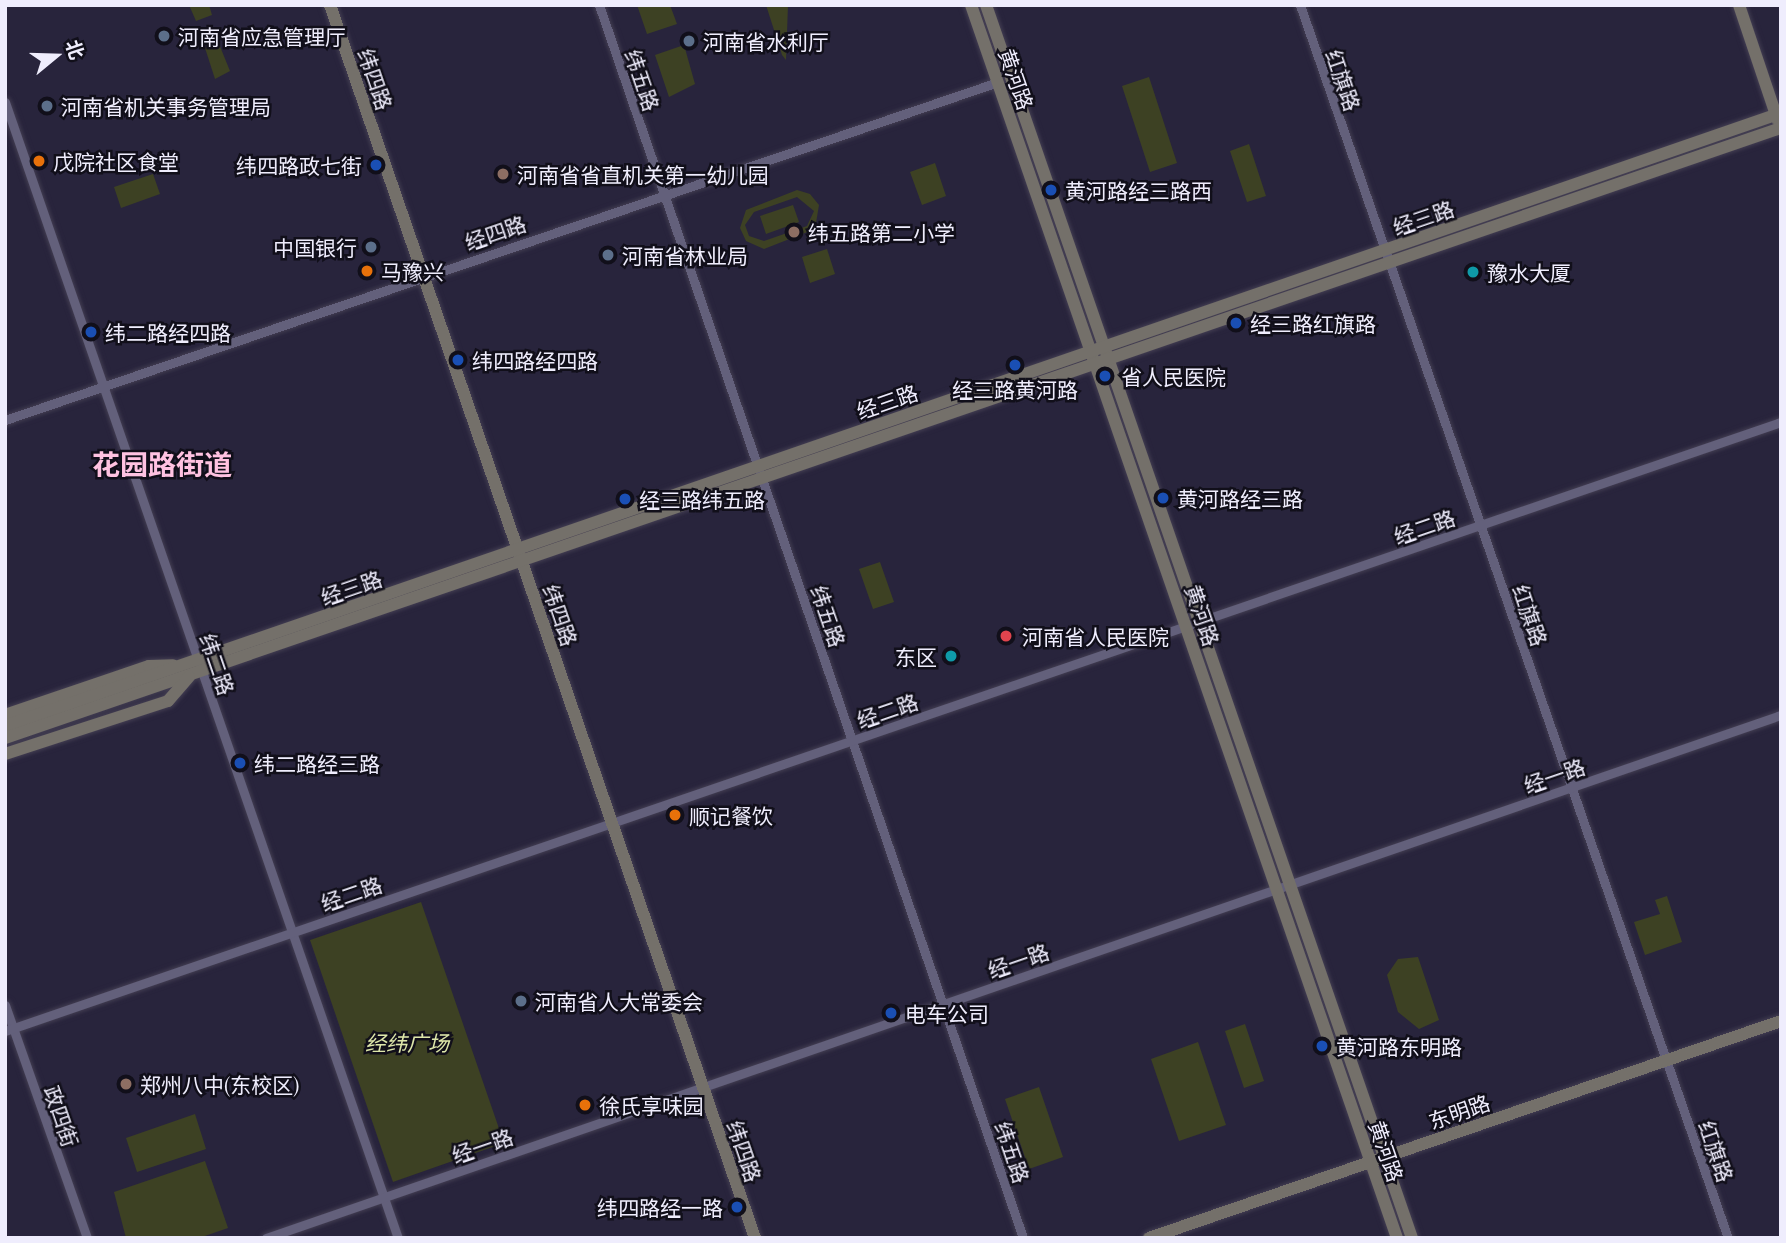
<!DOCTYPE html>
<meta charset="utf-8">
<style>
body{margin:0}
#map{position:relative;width:1786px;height:1243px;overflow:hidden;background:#28243c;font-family:"Playfair Display","Noto Sans SC",serif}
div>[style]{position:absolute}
.green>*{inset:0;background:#3d4123}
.roads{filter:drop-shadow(0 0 2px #433e52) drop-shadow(0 0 2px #433e52)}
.street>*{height:9px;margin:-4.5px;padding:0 4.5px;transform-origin:4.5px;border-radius:4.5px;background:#63607b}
.secondary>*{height:12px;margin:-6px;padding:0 6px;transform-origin:6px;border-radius:6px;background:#74706a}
.dots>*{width:19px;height:19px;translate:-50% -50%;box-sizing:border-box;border:4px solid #110f1a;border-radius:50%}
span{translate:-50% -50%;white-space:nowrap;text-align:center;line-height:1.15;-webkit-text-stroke:5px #110f1a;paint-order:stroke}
.poi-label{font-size:21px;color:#efedfd}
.left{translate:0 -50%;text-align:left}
.right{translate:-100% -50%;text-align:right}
.street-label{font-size:21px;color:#efedfd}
.park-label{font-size:21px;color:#dee7aa;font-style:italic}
.district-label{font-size:28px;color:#ffc2e1;font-weight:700}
.frame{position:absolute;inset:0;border:7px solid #efedfd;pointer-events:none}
.north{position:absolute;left:21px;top:21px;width:70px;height:70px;-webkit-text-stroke:5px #110f1a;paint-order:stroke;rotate:71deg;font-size:19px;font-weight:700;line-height:28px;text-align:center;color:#efedfd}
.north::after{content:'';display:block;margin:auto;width:24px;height:32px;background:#efedfd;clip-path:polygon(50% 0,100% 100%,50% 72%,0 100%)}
</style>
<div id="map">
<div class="green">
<div style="clip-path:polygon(189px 5px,209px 5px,212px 15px,196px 21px)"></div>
<div style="clip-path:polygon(637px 5px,670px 5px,677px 24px,647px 34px)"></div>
<div style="clip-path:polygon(766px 5px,788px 5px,786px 60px,782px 55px)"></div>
<div style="clip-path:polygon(219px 44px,230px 71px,215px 79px,205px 48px)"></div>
<div style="clip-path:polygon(684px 45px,695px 84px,669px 97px,655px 55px)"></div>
<div style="clip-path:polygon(1149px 77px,1177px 163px,1150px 172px,1122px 86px)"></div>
<div style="clip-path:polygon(1249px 144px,1266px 196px,1247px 202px,1230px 151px)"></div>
<div style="clip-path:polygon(935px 163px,946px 196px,922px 205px,910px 172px)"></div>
<div style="clip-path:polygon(153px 174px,160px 194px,121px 208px,114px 187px)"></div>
<div style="clip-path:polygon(evenodd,797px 190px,810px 194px,819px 205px,815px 229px,764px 249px,746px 241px,740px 228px,746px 210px,797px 190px,797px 197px,814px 211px,807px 226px,764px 241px,749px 236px,745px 225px,754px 212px,797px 197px)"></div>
<div style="clip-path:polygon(793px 205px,799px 222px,766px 234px,760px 216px)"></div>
<div style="clip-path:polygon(827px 249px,835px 274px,810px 283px,802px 257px)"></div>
<div style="clip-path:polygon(880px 562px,894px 602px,873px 609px,859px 569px)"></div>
<div style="clip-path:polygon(1667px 896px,1682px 942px,1645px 955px,1634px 922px,1660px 914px,1655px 900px)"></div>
<div style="clip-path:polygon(421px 902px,504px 1143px,393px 1182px,310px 940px)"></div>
<div style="clip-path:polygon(1418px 957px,1439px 1020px,1419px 1029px,1398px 1012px,1387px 975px,1398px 959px)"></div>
<div style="clip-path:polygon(1245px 1024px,1264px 1081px,1244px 1088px,1225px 1031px)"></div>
<div style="clip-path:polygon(1198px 1042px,1226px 1125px,1179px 1141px,1151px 1059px)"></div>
<div style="clip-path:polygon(1039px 1087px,1063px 1157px,1029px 1169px,1005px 1099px)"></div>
<div style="clip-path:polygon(195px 1114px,206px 1149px,137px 1172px,126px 1138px)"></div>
<div style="clip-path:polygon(205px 1161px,228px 1228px,199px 1238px,126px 1238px,114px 1192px)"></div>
</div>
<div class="roads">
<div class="street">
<div style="left:599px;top:5px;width:1304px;rotate:71.02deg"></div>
<div style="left:1300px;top:5px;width:1305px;rotate:70.86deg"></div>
<div style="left:5px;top:102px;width:1202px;rotate:70.92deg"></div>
<div style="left:5px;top:420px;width:1049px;rotate:-18.8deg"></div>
<div style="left:5px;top:1005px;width:247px;rotate:70.6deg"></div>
<div style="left:5px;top:1031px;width:1878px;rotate:-18.93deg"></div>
<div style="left:266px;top:1238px;width:1603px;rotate:-19.05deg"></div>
</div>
<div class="secondary">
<div style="left:330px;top:5px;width:1304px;rotate:70.98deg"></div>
<div style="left:971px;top:5px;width:1305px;rotate:70.94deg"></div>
<div style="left:986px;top:5px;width:1305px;rotate:70.94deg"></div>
<div style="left:1739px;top:5px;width:122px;rotate:71.4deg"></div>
<div style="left:5px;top:715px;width:152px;rotate:-18.8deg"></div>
<div style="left:149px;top:666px;width:24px;rotate:-2deg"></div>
<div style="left:5px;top:726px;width:1879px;rotate:-19.04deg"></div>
<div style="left:5px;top:738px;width:1878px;rotate:-18.96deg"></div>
<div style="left:5px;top:754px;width:171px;rotate:-18deg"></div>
<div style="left:168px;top:701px;width:32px;rotate:-49deg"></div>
<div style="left:1149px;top:1238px;width:668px;rotate:-18.95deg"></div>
</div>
</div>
<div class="dots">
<div style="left:164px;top:36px;background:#5c6f8a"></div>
<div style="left:689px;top:41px;background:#5c6f8a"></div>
<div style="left:47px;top:106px;background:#5c6f8a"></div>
<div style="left:39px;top:161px;background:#e8710a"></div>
<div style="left:376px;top:165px;background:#1a4fb4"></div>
<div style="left:503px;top:174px;background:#8d6e63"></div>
<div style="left:1051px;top:190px;background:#1a4fb4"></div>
<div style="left:794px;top:232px;background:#8d6e63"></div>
<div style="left:371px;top:247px;background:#5c6f8a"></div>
<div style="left:608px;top:255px;background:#5c6f8a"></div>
<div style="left:367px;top:271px;background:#e8710a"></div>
<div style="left:1473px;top:272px;background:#0f9aa8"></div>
<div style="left:1236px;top:323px;background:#1a4fb4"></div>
<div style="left:91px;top:332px;background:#1a4fb4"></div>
<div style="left:458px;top:360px;background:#1a4fb4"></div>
<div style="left:1015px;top:365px;background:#1a4fb4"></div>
<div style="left:1105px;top:376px;background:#1a4fb4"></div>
<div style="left:1163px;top:498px;background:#1a4fb4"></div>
<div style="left:625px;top:499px;background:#1a4fb4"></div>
<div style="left:1006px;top:636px;background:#e0444e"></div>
<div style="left:951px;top:656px;background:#0f9aa8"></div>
<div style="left:240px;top:763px;background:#1a4fb4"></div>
<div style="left:675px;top:815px;background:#e8710a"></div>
<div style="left:521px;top:1001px;background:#5c6f8a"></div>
<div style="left:891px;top:1013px;background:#1a4fb4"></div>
<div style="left:1322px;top:1046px;background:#1a4fb4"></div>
<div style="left:126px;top:1084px;background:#8d6e63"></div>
<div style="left:585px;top:1105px;background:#e8710a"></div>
<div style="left:737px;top:1207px;background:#1a4fb4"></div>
</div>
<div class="poi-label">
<span class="left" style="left:178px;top:36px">河南省应急管理厅</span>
<span class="left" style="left:703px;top:41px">河南省水利厅</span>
<span class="left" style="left:61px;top:106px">河南省机关事务管理局</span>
<span class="left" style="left:53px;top:161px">戊院社区食堂</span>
<span class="right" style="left:362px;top:165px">纬四路政七街</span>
<span class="left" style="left:517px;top:174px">河南省省直机关第一幼儿园</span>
<span class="left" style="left:1065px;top:190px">黄河路经三路西</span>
<span class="left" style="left:808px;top:232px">纬五路第二小学</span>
<span class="right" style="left:357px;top:247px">中国银行</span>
<span class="left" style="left:622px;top:255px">河南省林业局</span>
<span class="left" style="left:381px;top:271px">马豫兴</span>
<span class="left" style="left:1487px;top:272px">豫水大厦</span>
<span class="left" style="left:1250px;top:323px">经三路红旗路</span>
<span class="left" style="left:105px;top:332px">纬二路经四路</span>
<span class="left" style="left:472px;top:360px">纬四路经四路</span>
<span class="left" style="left:1121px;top:376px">省人民医院</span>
<span style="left:1015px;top:389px">经三路黄河路</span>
<span class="left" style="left:1177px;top:498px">黄河路经三路</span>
<span class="left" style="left:639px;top:499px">经三路纬五路</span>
<span class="left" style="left:1022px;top:636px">河南省人民医院</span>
<span class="right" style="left:937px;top:656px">东区</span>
<span class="left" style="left:254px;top:763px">纬二路经三路</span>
<span class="left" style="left:689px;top:815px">顺记餐饮</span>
<span class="left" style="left:535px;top:1001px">河南省人大常委会</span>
<span class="left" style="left:905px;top:1013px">电车公司</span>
<span class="left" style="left:1336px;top:1046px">黄河路东明路</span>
<span class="left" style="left:140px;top:1084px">郑州八中(东校区)</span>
<span class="left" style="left:599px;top:1105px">徐氏享味园</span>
<span class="right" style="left:723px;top:1207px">纬四路经一路</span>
</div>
<div class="street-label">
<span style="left:376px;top:79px;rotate:71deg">纬四路</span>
<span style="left:1017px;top:79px;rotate:71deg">黄河路</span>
<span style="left:643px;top:80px;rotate:71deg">纬五路</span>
<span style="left:1344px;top:80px;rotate:71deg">红旗路</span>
<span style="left:1423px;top:217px;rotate:-19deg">经三路</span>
<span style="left:495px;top:232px;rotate:-19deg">经四路</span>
<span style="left:887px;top:401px;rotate:-19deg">经三路</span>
<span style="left:1424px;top:526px;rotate:-19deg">经二路</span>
<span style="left:351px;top:587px;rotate:-19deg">经三路</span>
<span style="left:561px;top:615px;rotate:71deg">纬四路</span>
<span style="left:1203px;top:615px;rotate:71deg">黄河路</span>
<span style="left:1531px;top:615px;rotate:71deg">红旗路</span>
<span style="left:829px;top:616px;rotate:71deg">纬五路</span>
<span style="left:218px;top:664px;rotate:71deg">纬二路</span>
<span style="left:887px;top:710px;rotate:-19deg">经二路</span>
<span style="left:1554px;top:775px;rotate:-19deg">经一路</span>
<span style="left:351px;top:893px;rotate:-19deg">经二路</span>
<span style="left:1018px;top:960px;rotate:-19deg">经一路</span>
<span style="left:1459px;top:1111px;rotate:-19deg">东明路</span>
<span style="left:62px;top:1116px;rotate:71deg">政四街</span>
<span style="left:482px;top:1145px;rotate:-19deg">经一路</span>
<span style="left:745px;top:1151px;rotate:71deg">纬四路</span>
<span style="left:1387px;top:1151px;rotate:71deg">黄河路</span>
<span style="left:1717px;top:1151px;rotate:71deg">红旗路</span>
<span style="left:1013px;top:1152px;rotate:71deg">纬五路</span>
</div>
<div class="park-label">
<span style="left:407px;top:1042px">经纬广场</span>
</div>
<div class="district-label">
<span style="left:162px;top:464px">花园路街道</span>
</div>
<div class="frame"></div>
<div class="north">北</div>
</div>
